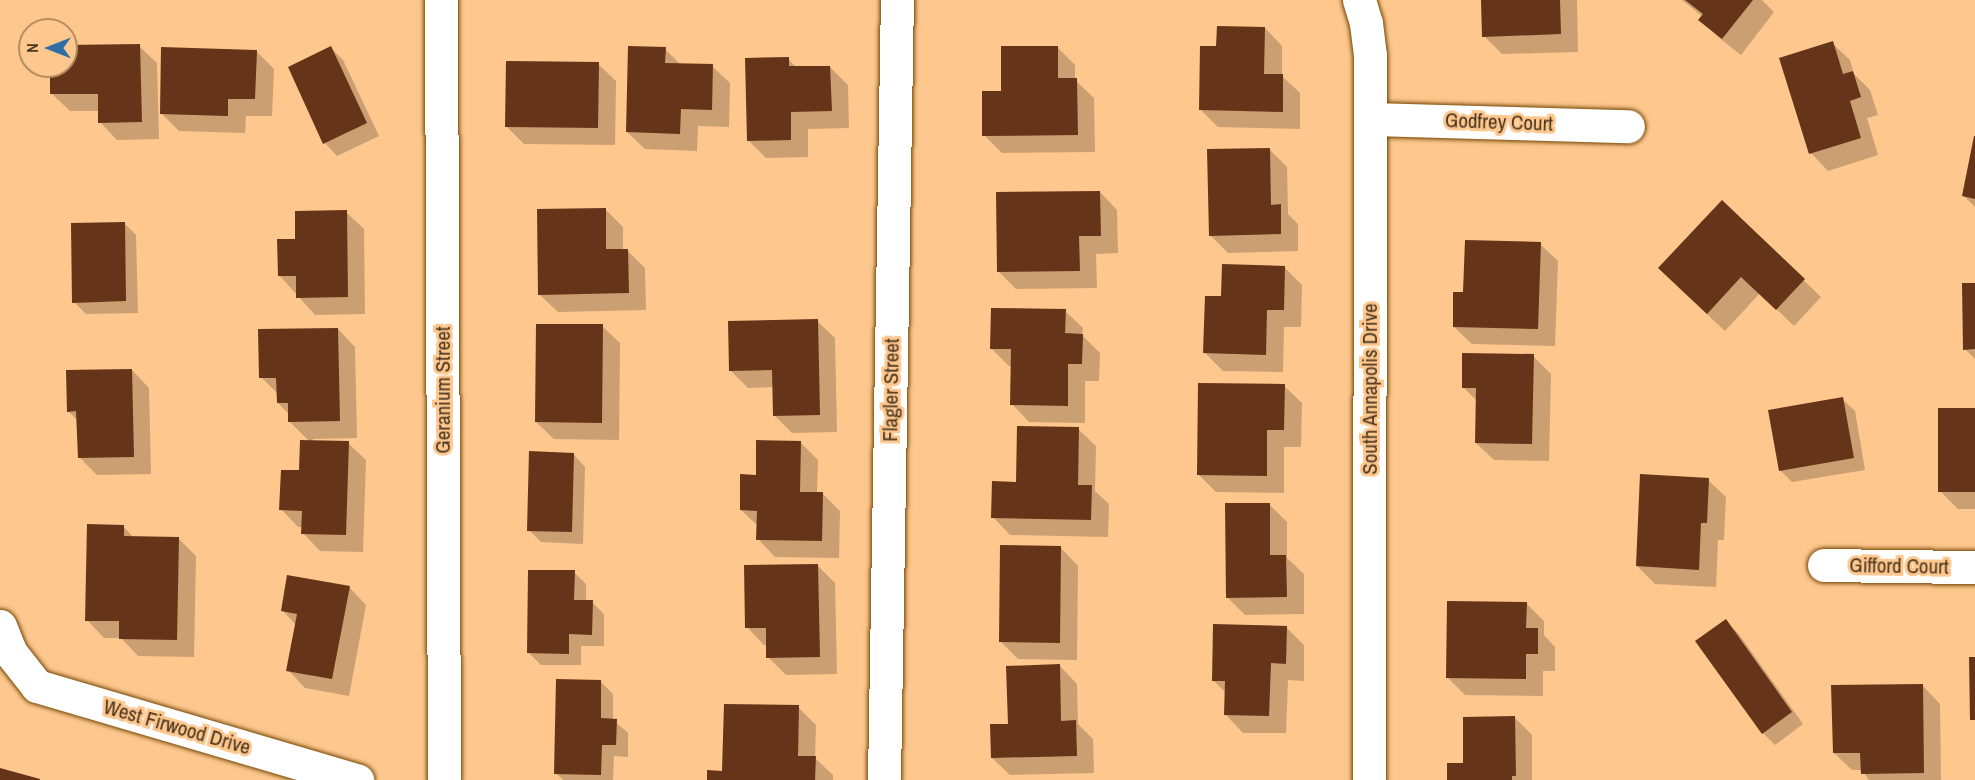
<!DOCTYPE html>
<style>
body{margin:0}
#map{position:relative;width:1975px;height:780px;overflow:hidden;background:#fdc78e;font-family:"Archivo Narrow",sans-serif}
div>[style]{position:absolute}
.shadow>*{inset:0;background:#0003}
.building>*{inset:0;background:#663418}
.roads{filter:drop-shadow(0 0 2px #754703) drop-shadow(0 0 2px #754703)}
.street>*{height:33px;margin:-16.5px;padding:0 16.5px;transform-origin:16.5px;border-radius:16.5px;background:#fff}
span{translate:-50% -50%;white-space:nowrap;text-align:center;line-height:1.15;-webkit-text-stroke:6px #fdc78e;paint-order:stroke}
.street-label{font-size:21px;color:#4b351e}
.north{position:absolute;left:18px;top:18px;width:60px;height:60px;box-sizing:border-box;background:#fdc78e;border:2px solid #b68d61;border-radius:50%;rotate:270deg;font-size:16px;font-weight:700;line-height:24px;text-align:center;color:#4b351e}
.north::after{content:'';display:block;margin:auto;width:21px;height:27px;background:#306fa6;clip-path:polygon(50% 0,100% 100%,50% 72%,0 100%)}
</style>
<div id="map">
<div class="shadow">
<div style="clip-path:polygon(1483px 0,1577px 0,1578px 52px,1502px 54px,1484px 36px)"></div>
<div style="clip-path:polygon(1682px 0,1762px 0,1774px 12px,1741px 55px,1718px 37px,1700px 20px,1703px 17px)"></div>
<div style="clip-path:polygon(1265px 28px,1282px 46px,1282px 76px,1300px 93px,1300px 129px,1218px 127px,1200px 109px,1218px 48px)"></div>
<div style="clip-path:polygon(1832px 43px,1850px 60px,1854px 74px,1870px 90px,1878px 115px,1867px 118px,1878px 155px,1828px 171px,1811px 153px)"></div>
<div style="clip-path:polygon(139px 46px,157px 63px,159px 139px,117px 140px,100px 122px,99px 111px,70px 111px,52px 94px,52px 66px,66px 66px,66px 47px)"></div>
<div style="clip-path:polygon(1057px 47px,1075px 65px,1075px 80px,1094px 98px,1095px 152px,1002px 153px,984px 135px,1003px 92px)"></div>
<div style="clip-path:polygon(331px 48px,343px 60px,379px 136px,337px 156px,325px 143px,290px 68px)"></div>
<div style="clip-path:polygon(665px 49px,681px 65px,712px 66px,730px 83px,729px 127px,698px 126px,697px 151px,645px 149px,627px 132px)"></div>
<div style="clip-path:polygon(256px 51px,274px 69px,272px 116px,246px 116px,245px 133px,179px 131px,161px 113px)"></div>
<div style="clip-path:polygon(788px 59px,797px 68px,830px 67px,848px 85px,849px 128px,808px 129px,808px 157px,766px 158px,748px 140px)"></div>
<div style="clip-path:polygon(598px 64px,616px 81px,615px 145px,524px 144px,507px 127px)"></div>
<div style="clip-path:polygon(1975px 138px,1975px 207px,1963px 195px)"></div>
<div style="clip-path:polygon(1269px 149px,1287px 167px,1288px 214px,1298px 224px,1298px 251px,1228px 253px,1210px 235px)"></div>
<div style="clip-path:polygon(1100px 192px,1117px 210px,1118px 253px,1096px 254px,1097px 288px,1016px 289px,999px 272px)"></div>
<div style="clip-path:polygon(1722px 202px,1821px 297px,1794px 326px,1760px 293px,1725px 331px,1677px 286px)"></div>
<div style="clip-path:polygon(605px 209px,623px 227px,623px 251px,627px 250px,645px 268px,646px 310px,558px 312px,540px 295px)"></div>
<div style="clip-path:polygon(346px 212px,364px 229px,365px 314px,315px 315px,279px 275px,297px 240px)"></div>
<div style="clip-path:polygon(124px 223px,136px 235px,138px 313px,86px 314px,74px 302px)"></div>
<div style="clip-path:polygon(1540px 244px,1558px 261px,1555px 346px,1472px 344px,1454px 327px,1465px 294px)"></div>
<div style="clip-path:polygon(1284px 267px,1302px 285px,1301px 327px,1284px 327px,1283px 372px,1223px 371px,1205px 353px,1223px 298px)"></div>
<div style="clip-path:polygon(1975px 284px,1975px 359px,1965px 349px)"></div>
<div style="clip-path:polygon(1065px 311px,1083px 328px,1082px 335px,1100px 353px,1099px 381px,1085px 381px,1085px 423px,1029px 422px,1012px 404px,1012px 366px,1009px 366px,991px 348px)"></div>
<div style="clip-path:polygon(817px 321px,835px 338px,837px 432px,792px 433px,774px 415px,774px 387px,748px 388px,730px 370px)"></div>
<div style="clip-path:polygon(602px 326px,620px 343px,619px 440px,554px 439px,536px 422px)"></div>
<div style="clip-path:polygon(338px 329px,355px 347px,357px 438px,313px 439px,313px 442px,348px 443px,366px 460px,363px 552px,320px 551px,303px 533px,303px 527px,298px 527px,281px 509px,300px 472px,310px 442px,290px 422px,289px 414px,278px 403px,278px 394px,261px 377px)"></div>
<div style="clip-path:polygon(1533px 356px,1551px 374px,1549px 461px,1494px 460px,1476px 443px,1477px 401px,1463px 387px)"></div>
<div style="clip-path:polygon(132px 370px,149px 388px,151px 474px,97px 475px,79px 457px,78px 421px,68px 411px)"></div>
<div style="clip-path:polygon(1284px 386px,1302px 403px,1301px 447px,1284px 447px,1284px 493px,1216px 492px,1198px 474px)"></div>
<div style="clip-path:polygon(1842px 399px,1855px 411px,1865px 470px,1792px 482px,1780px 470px)"></div>
<div style="clip-path:polygon(1975px 410px,1975px 509px,1958px 509px,1940px 491px)"></div>
<div style="clip-path:polygon(1078px 429px,1096px 446px,1095px 491px,1109px 504px,1108px 537px,1010px 535px,993px 517px,1017px 483px)"></div>
<div style="clip-path:polygon(800px 442px,818px 460px,817px 493px,822px 493px,840px 511px,839px 558px,775px 557px,758px 539px,758px 526px,741px 510px,757px 476px)"></div>
<div style="clip-path:polygon(573px 454px,585px 467px,583px 544px,541px 542px,529px 530px)"></div>
<div style="clip-path:polygon(1708px 480px,1726px 497px,1724px 540px,1718px 540px,1716px 587px,1655px 584px,1637px 566px)"></div>
<div style="clip-path:polygon(1269px 504px,1287px 522px,1287px 558px,1304px 574px,1304px 614px,1245px 615px,1227px 597px)"></div>
<div style="clip-path:polygon(124px 527px,134px 538px,178px 538px,196px 556px,194px 657px,138px 656px,121px 638px,104px 638px,87px 620px)"></div>
<div style="clip-path:polygon(1061px 548px,1078px 566px,1077px 660px,1018px 659px,1000px 641px)"></div>
<div style="clip-path:polygon(817px 565px,835px 583px,837px 674px,786px 675px,768px 657px,768px 645px,764px 645px,747px 627px)"></div>
<div style="clip-path:polygon(574px 572px,586px 584px,586px 602px,592px 602px,604px 614px,604px 646px,581px 646px,581px 665px,541px 665px,529px 653px)"></div>
<div style="clip-path:polygon(349px 587px,366px 605px,349px 696px,305px 688px,288px 670px,296px 625px,282px 610px)"></div>
<div style="clip-path:polygon(1526px 603px,1544px 621px,1544px 635px,1555px 647px,1555px 671px,1543px 671px,1543px 696px,1465px 695px,1448px 678px)"></div>
<div style="clip-path:polygon(1725px 621px,1738px 633px,1803px 724px,1775px 745px,1763px 733px)"></div>
<div style="clip-path:polygon(1286px 627px,1304px 645px,1304px 681px,1288px 680px,1286px 733px,1243px 733px,1226px 715px,1226px 693px,1213px 680px)"></div>
<div style="clip-path:polygon(1060px 666px,1077px 684px,1078px 724px,1093px 739px,1094px 773px,1010px 775px,992px 758px,1010px 726px)"></div>
<div style="clip-path:polygon(601px 682px,613px 694px,613px 720px,628px 733px,628px 757px,614px 756px,613px 780px,563px 780px,556px 773px)"></div>
<div style="clip-path:polygon(1923px 686px,1940px 704px,1941px 780px,1869px 780px,1862px 770px,1852px 770px,1834px 753px)"></div>
<div style="clip-path:polygon(798px 707px,816px 725px,815px 758px,833px 775px,833px 780px,709px 780px,724px 772px)"></div>
<div style="clip-path:polygon(1514px 717px,1532px 735px,1532px 780px,1449px 780px)"></div>
</div>
<div class="building">
<div style="clip-path:polygon(1481px 0,1560px 0,1561px 34px,1482px 37px)"></div>
<div style="clip-path:polygon(1685px 0,1753px 0,1722px 39px,1698px 20px,1703px 14px)"></div>
<div style="clip-path:polygon(1217px 26px,1265px 27px,1264px 74px,1283px 74px,1283px 112px,1199px 110px,1200px 46px,1216px 46px)"></div>
<div style="clip-path:polygon(1833px 41px,1843px 74px,1853px 71px,1861px 97px,1850px 101px,1861px 138px,1809px 154px,1779px 58px)"></div>
<div style="clip-path:polygon(140px 44px,142px 122px,98px 123px,98px 94px,50px 94px,50px 66px,66px 66px,66px 45px)"></div>
<div style="clip-path:polygon(331px 46px,367px 123px,323px 144px,288px 67px)"></div>
<div style="clip-path:polygon(628px 46px,666px 47px,665px 63px,713px 64px,712px 110px,681px 109px,680px 134px,626px 132px)"></div>
<div style="clip-path:polygon(1001px 46px,1058px 46px,1058px 78px,1077px 78px,1078px 135px,982px 136px,982px 91px,1001px 91px)"></div>
<div style="clip-path:polygon(161px 47px,257px 50px,255px 99px,228px 99px,228px 116px,160px 114px)"></div>
<div style="clip-path:polygon(789px 57px,789px 66px,830px 66px,832px 111px,791px 112px,791px 140px,747px 141px,745px 58px)"></div>
<div style="clip-path:polygon(506px 61px,599px 62px,598px 128px,505px 127px)"></div>
<div style="clip-path:polygon(1974px 136px,1975px 136px,1975px 199px,1962px 196px)"></div>
<div style="clip-path:polygon(1270px 148px,1271px 205px,1281px 204px,1281px 234px,1209px 236px,1207px 149px)"></div>
<div style="clip-path:polygon(1100px 191px,1101px 236px,1079px 236px,1080px 271px,997px 272px,996px 192px)"></div>
<div style="clip-path:polygon(1722px 200px,1805px 279px,1776px 310px,1741px 277px,1707px 314px,1658px 268px)"></div>
<div style="clip-path:polygon(606px 208px,606px 249px,628px 249px,629px 293px,538px 295px,537px 209px)"></div>
<div style="clip-path:polygon(347px 210px,348px 297px,296px 298px,296px 276px,278px 276px,277px 239px,295px 239px,295px 211px)"></div>
<div style="clip-path:polygon(125px 222px,126px 301px,72px 303px,71px 223px)"></div>
<div style="clip-path:polygon(1465px 240px,1541px 242px,1538px 329px,1453px 327px,1453px 292px,1463px 292px)"></div>
<div style="clip-path:polygon(1222px 264px,1285px 266px,1284px 310px,1267px 310px,1266px 355px,1203px 353px,1205px 296px,1221px 296px)"></div>
<div style="clip-path:polygon(1962px 283px,1975px 283px,1975px 349px,1963px 350px)"></div>
<div style="clip-path:polygon(991px 308px,1066px 309px,1065px 333px,1083px 334px,1082px 364px,1068px 364px,1068px 406px,1010px 405px,1011px 349px,990px 349px)"></div>
<div style="clip-path:polygon(818px 319px,820px 415px,773px 416px,772px 370px,729px 371px,728px 321px)"></div>
<div style="clip-path:polygon(536px 324px,603px 324px,602px 423px,535px 422px)"></div>
<div style="clip-path:polygon(338px 328px,340px 421px,288px 422px,288px 403px,277px 403px,276px 378px,259px 378px,258px 329px)"></div>
<div style="clip-path:polygon(1462px 353px,1534px 354px,1532px 444px,1475px 443px,1476px 388px,1462px 388px)"></div>
<div style="clip-path:polygon(132px 369px,134px 457px,78px 458px,76px 411px,67px 412px,66px 370px)"></div>
<div style="clip-path:polygon(1198px 383px,1285px 384px,1284px 430px,1267px 430px,1267px 476px,1197px 475px)"></div>
<div style="clip-path:polygon(1843px 397px,1854px 458px,1779px 471px,1768px 410px)"></div>
<div style="clip-path:polygon(1938px 408px,1975px 408px,1975px 492px,1938px 492px)"></div>
<div style="clip-path:polygon(1017px 426px,1079px 427px,1078px 485px,1092px 485px,1091px 520px,991px 518px,992px 481px,1016px 482px)"></div>
<div style="clip-path:polygon(300px 440px,349px 441px,346px 535px,301px 534px,302px 511px,279px 510px,281px 470px,299px 470px)"></div>
<div style="clip-path:polygon(756px 440px,801px 441px,800px 492px,823px 492px,822px 541px,756px 540px,757px 511px,740px 510px,740px 474px,756px 475px)"></div>
<div style="clip-path:polygon(529px 451px,574px 453px,572px 532px,527px 531px)"></div>
<div style="clip-path:polygon(1640px 474px,1709px 478px,1707px 523px,1701px 523px,1699px 570px,1636px 566px)"></div>
<div style="clip-path:polygon(1225px 503px,1270px 503px,1270px 555px,1286px 555px,1287px 597px,1226px 598px)"></div>
<div style="clip-path:polygon(87px 524px,124px 525px,124px 536px,179px 537px,177px 640px,119px 639px,119px 621px,85px 621px)"></div>
<div style="clip-path:polygon(1000px 545px,1061px 546px,1060px 643px,999px 642px)"></div>
<div style="clip-path:polygon(818px 564px,820px 657px,766px 658px,766px 628px,745px 628px,744px 565px)"></div>
<div style="clip-path:polygon(528px 570px,575px 570px,574px 600px,593px 600px,592px 635px,569px 634px,569px 654px,527px 653px)"></div>
<div style="clip-path:polygon(287px 575px,350px 586px,332px 679px,286px 671px,297px 614px,281px 611px)"></div>
<div style="clip-path:polygon(1447px 601px,1527px 602px,1526px 628px,1538px 628px,1538px 654px,1526px 654px,1526px 679px,1446px 678px)"></div>
<div style="clip-path:polygon(1726px 619px,1792px 712px,1762px 734px,1695px 641px)"></div>
<div style="clip-path:polygon(1213px 624px,1287px 626px,1286px 664px,1271px 663px,1269px 716px,1224px 715px,1225px 681px,1212px 681px)"></div>
<div style="clip-path:polygon(1969px 657px,1975px 657px,1975px 720px,1970px 720px)"></div>
<div style="clip-path:polygon(1060px 664px,1061px 721px,1076px 720px,1077px 756px,991px 758px,990px 724px,1008px 724px,1006px 666px)"></div>
<div style="clip-path:polygon(556px 679px,601px 680px,601px 718px,617px 719px,616px 745px,602px 745px,601px 775px,554px 774px)"></div>
<div style="clip-path:polygon(1923px 684px,1924px 773px,1861px 774px,1860px 753px,1833px 753px,1831px 685px)"></div>
<div style="clip-path:polygon(724px 704px,799px 705px,798px 756px,816px 756px,815px 780px,707px 780px,707px 770px,722px 771px)"></div>
<div style="clip-path:polygon(1515px 716px,1516px 776px,1512px 776px,1512px 780px,1447px 780px,1447px 763px,1463px 763px,1463px 717px)"></div>
<div style="clip-path:polygon(0 768px,40px 779px,40px 780px,0 780px)"></div>
</div>
<div class="roads">
<div class="street">
<div style="left:441px;top:0;width:780px;rotate:89.78deg"></div>
<div style="left:1359px;top:0;width:24px;rotate:73deg"></div>
<div style="left:1366px;top:23px;width:32px;rotate:83deg"></div>
<div style="left:1370px;top:55px;width:725px;rotate:90.08deg"></div>
<div style="left:1371px;top:119px;width:257px;rotate:1.6deg"></div>
<div style="left:1824px;top:565px;width:151px;rotate:0.8deg"></div>
<div style="left:0;top:626px;width:29px;rotate:68deg"></div>
<div style="left:11px;top:653px;width:42px;rotate:51.8deg"></div>
<div style="left:37px;top:686px;width:334px;rotate:16.4deg"></div>
<div style="left:884px;top:780px;width:780px;rotate:-89.05deg"></div>
</div>
</div>
<div class="street-label">
<span style="left:1499px;top:122px;rotate:2deg">Godfrey Court</span>
<span style="left:1370px;top:389px;rotate:-90deg">South Annapolis Drive</span>
<span style="left:443px;top:390px;rotate:-90deg">Geranium Street</span>
<span style="left:891px;top:390px;rotate:-89deg">Flagler Street</span>
<span style="left:1899px;top:566px;rotate:1deg">Gifford Court</span>
<span style="left:177px;top:727px;rotate:16deg">West Firwood Drive</span>
</div>
<div class="north">N</div>
</div>
